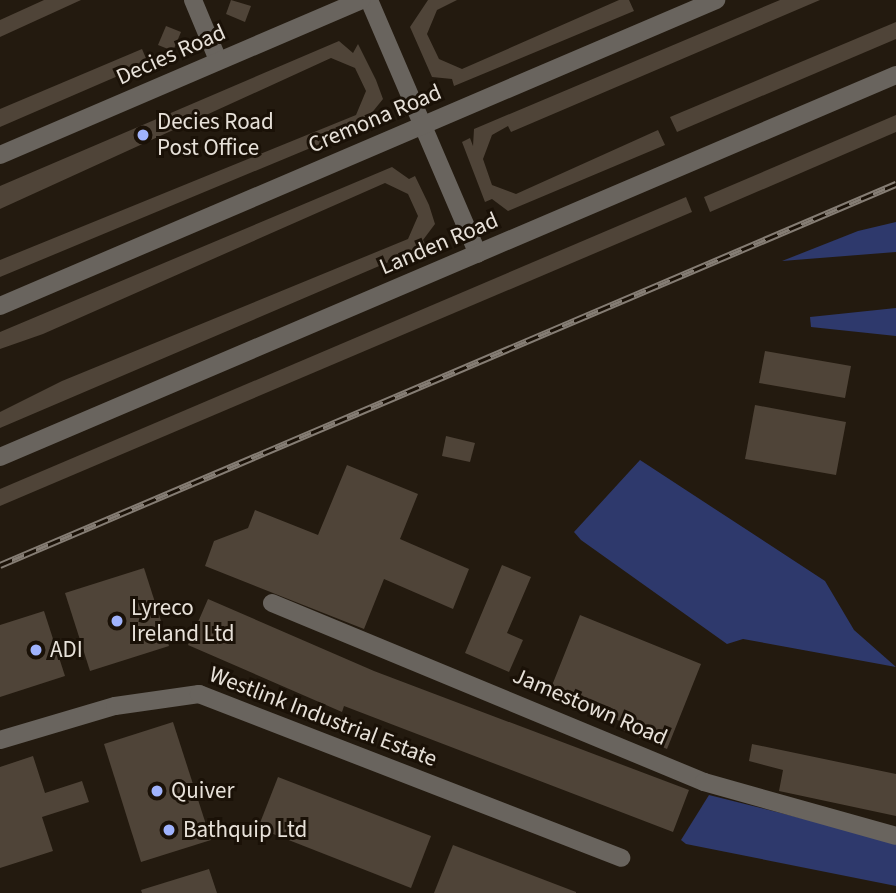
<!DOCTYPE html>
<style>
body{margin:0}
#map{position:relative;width:896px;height:893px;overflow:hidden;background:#231a0f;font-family:"Source Sans 3",sans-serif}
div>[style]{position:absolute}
.green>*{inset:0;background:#2e396c}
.building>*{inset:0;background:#4f4438}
.street>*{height:18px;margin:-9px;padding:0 9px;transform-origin:9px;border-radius:9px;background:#69645e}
.rail>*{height:7px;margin-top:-3.5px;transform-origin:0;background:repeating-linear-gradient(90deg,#1a1107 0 13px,#857d74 0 26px);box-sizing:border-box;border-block:2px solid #857d74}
.dots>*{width:19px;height:19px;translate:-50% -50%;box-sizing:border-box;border:4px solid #1a1107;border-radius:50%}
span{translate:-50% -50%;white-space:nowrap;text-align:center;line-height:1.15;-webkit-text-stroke:6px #1a1107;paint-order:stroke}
.street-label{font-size:23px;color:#e7e1d9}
.poi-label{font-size:23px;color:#e7e1d9}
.left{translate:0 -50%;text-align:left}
</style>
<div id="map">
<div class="green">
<div style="clip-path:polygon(896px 222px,896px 252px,782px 261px,858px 231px)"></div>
<div style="clip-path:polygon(896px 308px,896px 336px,811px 327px,810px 317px)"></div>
<div style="clip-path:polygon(640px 460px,825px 581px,854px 630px,896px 667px,743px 639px,727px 644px,581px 540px,574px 532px)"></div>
<div style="clip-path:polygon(709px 795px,896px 842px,896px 886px,686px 844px,681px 840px)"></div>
</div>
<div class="building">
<div style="clip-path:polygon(44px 0,81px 0,0 37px,0 20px)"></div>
<div style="clip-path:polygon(231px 0,251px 6px,245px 22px,226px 14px)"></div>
<div style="clip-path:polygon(428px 0,457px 0,437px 10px,427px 34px,439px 59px,462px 69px,619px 0,629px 0,634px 11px,454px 86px,452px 79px,432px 77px,410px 27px)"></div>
<div style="clip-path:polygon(780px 0,820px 0,511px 132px,508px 126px,492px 135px,483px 159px,492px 185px,516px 194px,658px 130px,665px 145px,508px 211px,492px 199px,485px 202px,462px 142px,470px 138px,473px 146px,474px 129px)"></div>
<div style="clip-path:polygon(896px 22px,896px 39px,677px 132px,670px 117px)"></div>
<div style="clip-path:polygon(166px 26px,181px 32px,173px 51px,158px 45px)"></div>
<div style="clip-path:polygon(339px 41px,353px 53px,358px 44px,376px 80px,383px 99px,370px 115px,373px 122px,0 277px,0 260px,356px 115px,366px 91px,355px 68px,331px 58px,0 209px,0 186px)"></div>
<div style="clip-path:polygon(142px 49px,148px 63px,0 127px,0 109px)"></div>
<div style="clip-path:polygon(896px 115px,896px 132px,710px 212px,704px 197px)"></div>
<div style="clip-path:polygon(392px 167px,409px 179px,415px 176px,429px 205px,435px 224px,423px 240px,426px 246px,0 428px,0 412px,62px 381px,408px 239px,418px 216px,408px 194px,385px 183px,43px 334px,0 349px,0 332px)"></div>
<div style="clip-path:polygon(686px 197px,692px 212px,0 506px,0 489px)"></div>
<div style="clip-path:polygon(765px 351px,851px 366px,845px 398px,759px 383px)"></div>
<div style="clip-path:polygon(755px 405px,846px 422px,836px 475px,745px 459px)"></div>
<div style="clip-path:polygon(446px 436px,475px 443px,470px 462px,442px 456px)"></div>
<div style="clip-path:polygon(347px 465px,418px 494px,400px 539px,469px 569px,453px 609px,384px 579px,364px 629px,205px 566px,214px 541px,248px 528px,255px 510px,318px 535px)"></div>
<div style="clip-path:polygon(502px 565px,531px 577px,507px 633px,523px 640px,509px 672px,465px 653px)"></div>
<div style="clip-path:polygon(144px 568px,169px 646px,90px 671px,65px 593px)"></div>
<div style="clip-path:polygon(208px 599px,374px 671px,689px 790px,673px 832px,344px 706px,342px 712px,188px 645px)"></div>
<div style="clip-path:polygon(44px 611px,65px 676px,0 697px,0 625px)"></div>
<div style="clip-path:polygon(580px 615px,701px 664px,667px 749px,622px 730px,625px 723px,549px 693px)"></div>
<div style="clip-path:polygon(173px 722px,211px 840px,141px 862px,104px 744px)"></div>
<div style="clip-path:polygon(752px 744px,896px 774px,896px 816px,779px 791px,783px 770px,749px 761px)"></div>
<div style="clip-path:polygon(33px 756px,45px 793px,82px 781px,89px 802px,42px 817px,53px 851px,0 868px,0 767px)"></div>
<div style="clip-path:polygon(278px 777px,431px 836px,411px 888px,258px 828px)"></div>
<div style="clip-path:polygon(453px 845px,576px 892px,576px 893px,434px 893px)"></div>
<div style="clip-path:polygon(209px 869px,217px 893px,142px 893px,141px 890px)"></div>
</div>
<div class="street">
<div style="left:193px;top:0;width:65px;rotate:67.4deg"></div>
<div style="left:369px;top:0;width:276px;rotate:66.8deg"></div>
<div style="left:0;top:155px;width:393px;rotate:-23.2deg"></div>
<div style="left:0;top:306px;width:779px;rotate:-23.14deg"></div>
<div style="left:0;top:457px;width:974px;rotate:-23.09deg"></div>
<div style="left:272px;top:603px;width:468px;rotate:22.5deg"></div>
<div style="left:704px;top:782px;width:199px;rotate:15.7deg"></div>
<div style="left:0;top:740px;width:120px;rotate:-16.5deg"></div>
<div style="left:115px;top:706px;width:85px;rotate:-8.1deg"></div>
<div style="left:199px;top:694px;width:453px;rotate:21.2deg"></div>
</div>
<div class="rail">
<div style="left:0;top:565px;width:974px;rotate:-23.04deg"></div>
</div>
<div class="dots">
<div style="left:143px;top:135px;background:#a0b3fd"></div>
<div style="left:117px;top:621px;background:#a0b3fd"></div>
<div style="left:36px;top:650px;background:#a0b3fd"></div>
<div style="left:157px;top:791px;background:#a0b3fd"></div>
<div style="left:169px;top:830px;background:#a0b3fd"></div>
</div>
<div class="street-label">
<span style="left:171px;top:55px;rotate:-24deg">Decies Road</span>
<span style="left:375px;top:119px;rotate:-23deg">Cremona Road</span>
<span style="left:439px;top:244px;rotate:-23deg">Landen Road</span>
<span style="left:590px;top:707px;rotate:23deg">Jamestown Road</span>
<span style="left:323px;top:717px;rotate:21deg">Westlink Industrial Estate</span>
</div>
<div class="poi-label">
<span class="left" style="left:157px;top:135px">Decies Road<br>Post Office</span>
<span class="left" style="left:131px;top:621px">Lyreco<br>Ireland Ltd</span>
<span class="left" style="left:50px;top:650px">ADI</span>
<span class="left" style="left:171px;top:791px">Quiver</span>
<span class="left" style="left:183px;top:830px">Bathquip Ltd</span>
</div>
</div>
